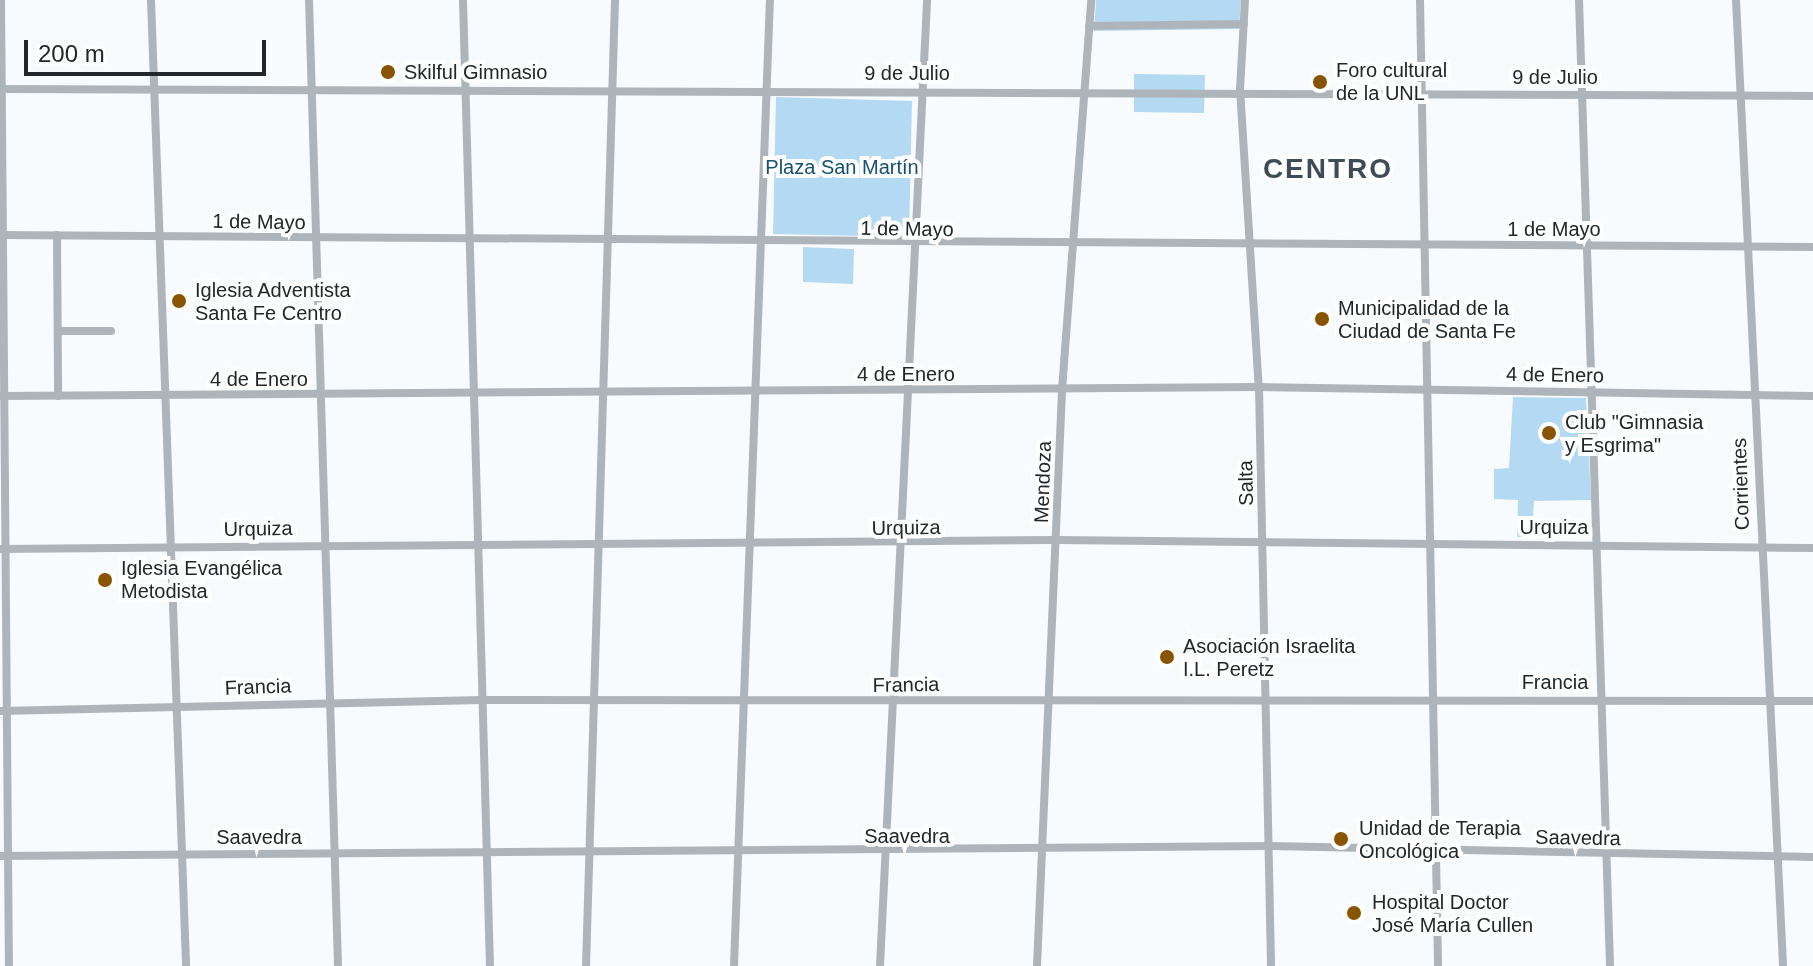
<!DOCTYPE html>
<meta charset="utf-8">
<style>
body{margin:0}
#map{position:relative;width:1813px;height:966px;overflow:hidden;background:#f8fbfe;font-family:Helvetica,sans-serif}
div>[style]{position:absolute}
.green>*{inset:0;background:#b4d9f2}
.street>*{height:8px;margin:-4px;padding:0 4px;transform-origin:4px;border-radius:4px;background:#aeb5ba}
.dots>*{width:22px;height:22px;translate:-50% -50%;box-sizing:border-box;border:4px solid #fff;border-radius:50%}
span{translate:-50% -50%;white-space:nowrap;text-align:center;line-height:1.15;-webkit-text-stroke:8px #fff;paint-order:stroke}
.poi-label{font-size:20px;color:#21272b}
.left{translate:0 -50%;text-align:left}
.street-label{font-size:20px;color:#21272b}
.park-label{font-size:20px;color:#145171}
.district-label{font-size:28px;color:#3e4c55;font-weight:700;letter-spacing:2px}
.scale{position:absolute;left:24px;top:40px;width:242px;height:36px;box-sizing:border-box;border:4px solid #21272b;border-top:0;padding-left:10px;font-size:24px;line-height:28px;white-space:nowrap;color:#21272b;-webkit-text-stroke:6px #fff;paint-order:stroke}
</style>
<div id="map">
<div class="green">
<div style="clip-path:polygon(1096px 0,1241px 0,1239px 29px,1094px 31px)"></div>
<div style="clip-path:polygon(1134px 74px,1205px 75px,1204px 113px,1134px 112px)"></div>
<div style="clip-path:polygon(776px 97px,912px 101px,909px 237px,773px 234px)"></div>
<div style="clip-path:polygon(803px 247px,854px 249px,853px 284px,803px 282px)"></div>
<div style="clip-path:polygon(1513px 397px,1586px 398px,1591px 500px,1534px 501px,1532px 536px,1517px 537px,1518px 500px,1494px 499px,1494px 469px,1509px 468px)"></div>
</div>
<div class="street">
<div style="left:1px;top:0;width:966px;rotate:89.53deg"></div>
<div style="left:151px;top:0;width:967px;rotate:87.92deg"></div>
<div style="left:309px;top:0;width:966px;rotate:88.28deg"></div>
<div style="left:463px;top:0;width:966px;rotate:88.4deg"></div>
<div style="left:1245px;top:0;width:89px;rotate:93.2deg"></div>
<div style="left:1240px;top:89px;width:299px;rotate:86.4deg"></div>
<div style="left:1259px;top:387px;width:579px;rotate:88.81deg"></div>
<div style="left:1420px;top:0;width:966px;rotate:88.93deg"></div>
<div style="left:1579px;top:0;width:966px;rotate:88.16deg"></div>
<div style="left:1736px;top:0;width:967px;rotate:87.21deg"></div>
<div style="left:1089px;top:26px;width:155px;rotate:-0.7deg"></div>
<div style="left:0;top:89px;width:1813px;rotate:0.22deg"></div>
<div style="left:0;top:235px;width:1813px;rotate:0.38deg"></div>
<div style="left:57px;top:235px;width:161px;rotate:89.6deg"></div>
<div style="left:60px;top:331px;width:51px"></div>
<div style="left:0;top:396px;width:1259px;rotate:-0.41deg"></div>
<div style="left:1259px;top:387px;width:554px;rotate:0.93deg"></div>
<div style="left:0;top:549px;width:1057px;rotate:-0.49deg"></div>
<div style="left:1057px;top:540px;width:756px;rotate:0.61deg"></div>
<div style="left:0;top:711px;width:482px;rotate:-1.3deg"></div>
<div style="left:482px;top:700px;width:1331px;rotate:0.04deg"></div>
<div style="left:0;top:856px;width:1270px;rotate:-0.45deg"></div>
<div style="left:1270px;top:846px;width:543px;rotate:1.16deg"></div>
<div style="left:586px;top:966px;width:966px;rotate:-88.28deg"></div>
<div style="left:734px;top:966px;width:967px;rotate:-87.87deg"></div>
<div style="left:880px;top:966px;width:967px;rotate:-87.21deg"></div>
<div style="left:1037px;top:966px;width:577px;rotate:-87.51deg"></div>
<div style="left:1062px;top:390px;width:391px;rotate:-85.7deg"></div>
</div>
<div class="dots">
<div style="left:388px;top:72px;background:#885400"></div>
<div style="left:1320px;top:82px;background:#885400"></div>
<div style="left:179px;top:301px;background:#885400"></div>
<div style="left:1322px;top:319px;background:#885400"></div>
<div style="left:1549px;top:433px;background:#885400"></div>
<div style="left:105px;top:580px;background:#885400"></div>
<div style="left:1167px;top:657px;background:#885400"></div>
<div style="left:1341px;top:839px;background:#885400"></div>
<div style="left:1354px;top:913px;background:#885400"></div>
</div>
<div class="poi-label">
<span class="left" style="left:1336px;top:82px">Foro cultural<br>de la UNL</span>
<span class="left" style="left:404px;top:72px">Skilful Gimnasio</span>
<span class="left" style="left:195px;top:302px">Iglesia Adventista<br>Santa Fe Centro</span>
<span class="left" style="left:1338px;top:320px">Municipalidad de la<br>Ciudad de Santa Fe</span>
<span class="left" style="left:1565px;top:434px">Club "Gimnasia<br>y Esgrima"</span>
<span class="left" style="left:121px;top:580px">Iglesia Evangélica<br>Metodista</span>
<span class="left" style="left:1183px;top:658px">Asociación Israelita<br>I.L. Peretz</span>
<span class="left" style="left:1359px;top:840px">Unidad de Terapia<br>Oncológica</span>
<span class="left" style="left:1372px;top:914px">Hospital Doctor<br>José María Cullen</span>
</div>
<div class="street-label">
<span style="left:907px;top:73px">9 de Julio</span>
<span style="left:1555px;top:77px">9 de Julio</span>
<span style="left:259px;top:222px;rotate:1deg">1 de Mayo</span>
<span style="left:907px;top:229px;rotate:1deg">1 de Mayo</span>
<span style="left:1554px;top:229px">1 de Mayo</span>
<span style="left:906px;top:374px">4 de Enero</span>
<span style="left:1555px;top:375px;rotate:1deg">4 de Enero</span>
<span style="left:259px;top:379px">4 de Enero</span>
<span style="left:1043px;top:482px;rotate:-88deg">Mendoza</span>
<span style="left:1246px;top:483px;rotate:-91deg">Salta</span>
<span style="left:1741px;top:484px;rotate:-92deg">Corrientes</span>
<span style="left:1554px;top:527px">Urquiza</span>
<span style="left:906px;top:528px;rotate:-1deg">Urquiza</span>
<span style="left:258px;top:529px;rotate:-1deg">Urquiza</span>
<span style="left:1555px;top:682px">Francia</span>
<span style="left:906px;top:685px;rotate:-1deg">Francia</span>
<span style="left:258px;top:687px;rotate:-2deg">Francia</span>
<span style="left:907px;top:836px">Saavedra</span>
<span style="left:259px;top:837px">Saavedra</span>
<span style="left:1578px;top:838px;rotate:1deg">Saavedra</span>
</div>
<div class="park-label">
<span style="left:842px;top:167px">Plaza San Martín</span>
</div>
<div class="district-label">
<span style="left:1328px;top:169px">CENTRO</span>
</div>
<div class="scale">200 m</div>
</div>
